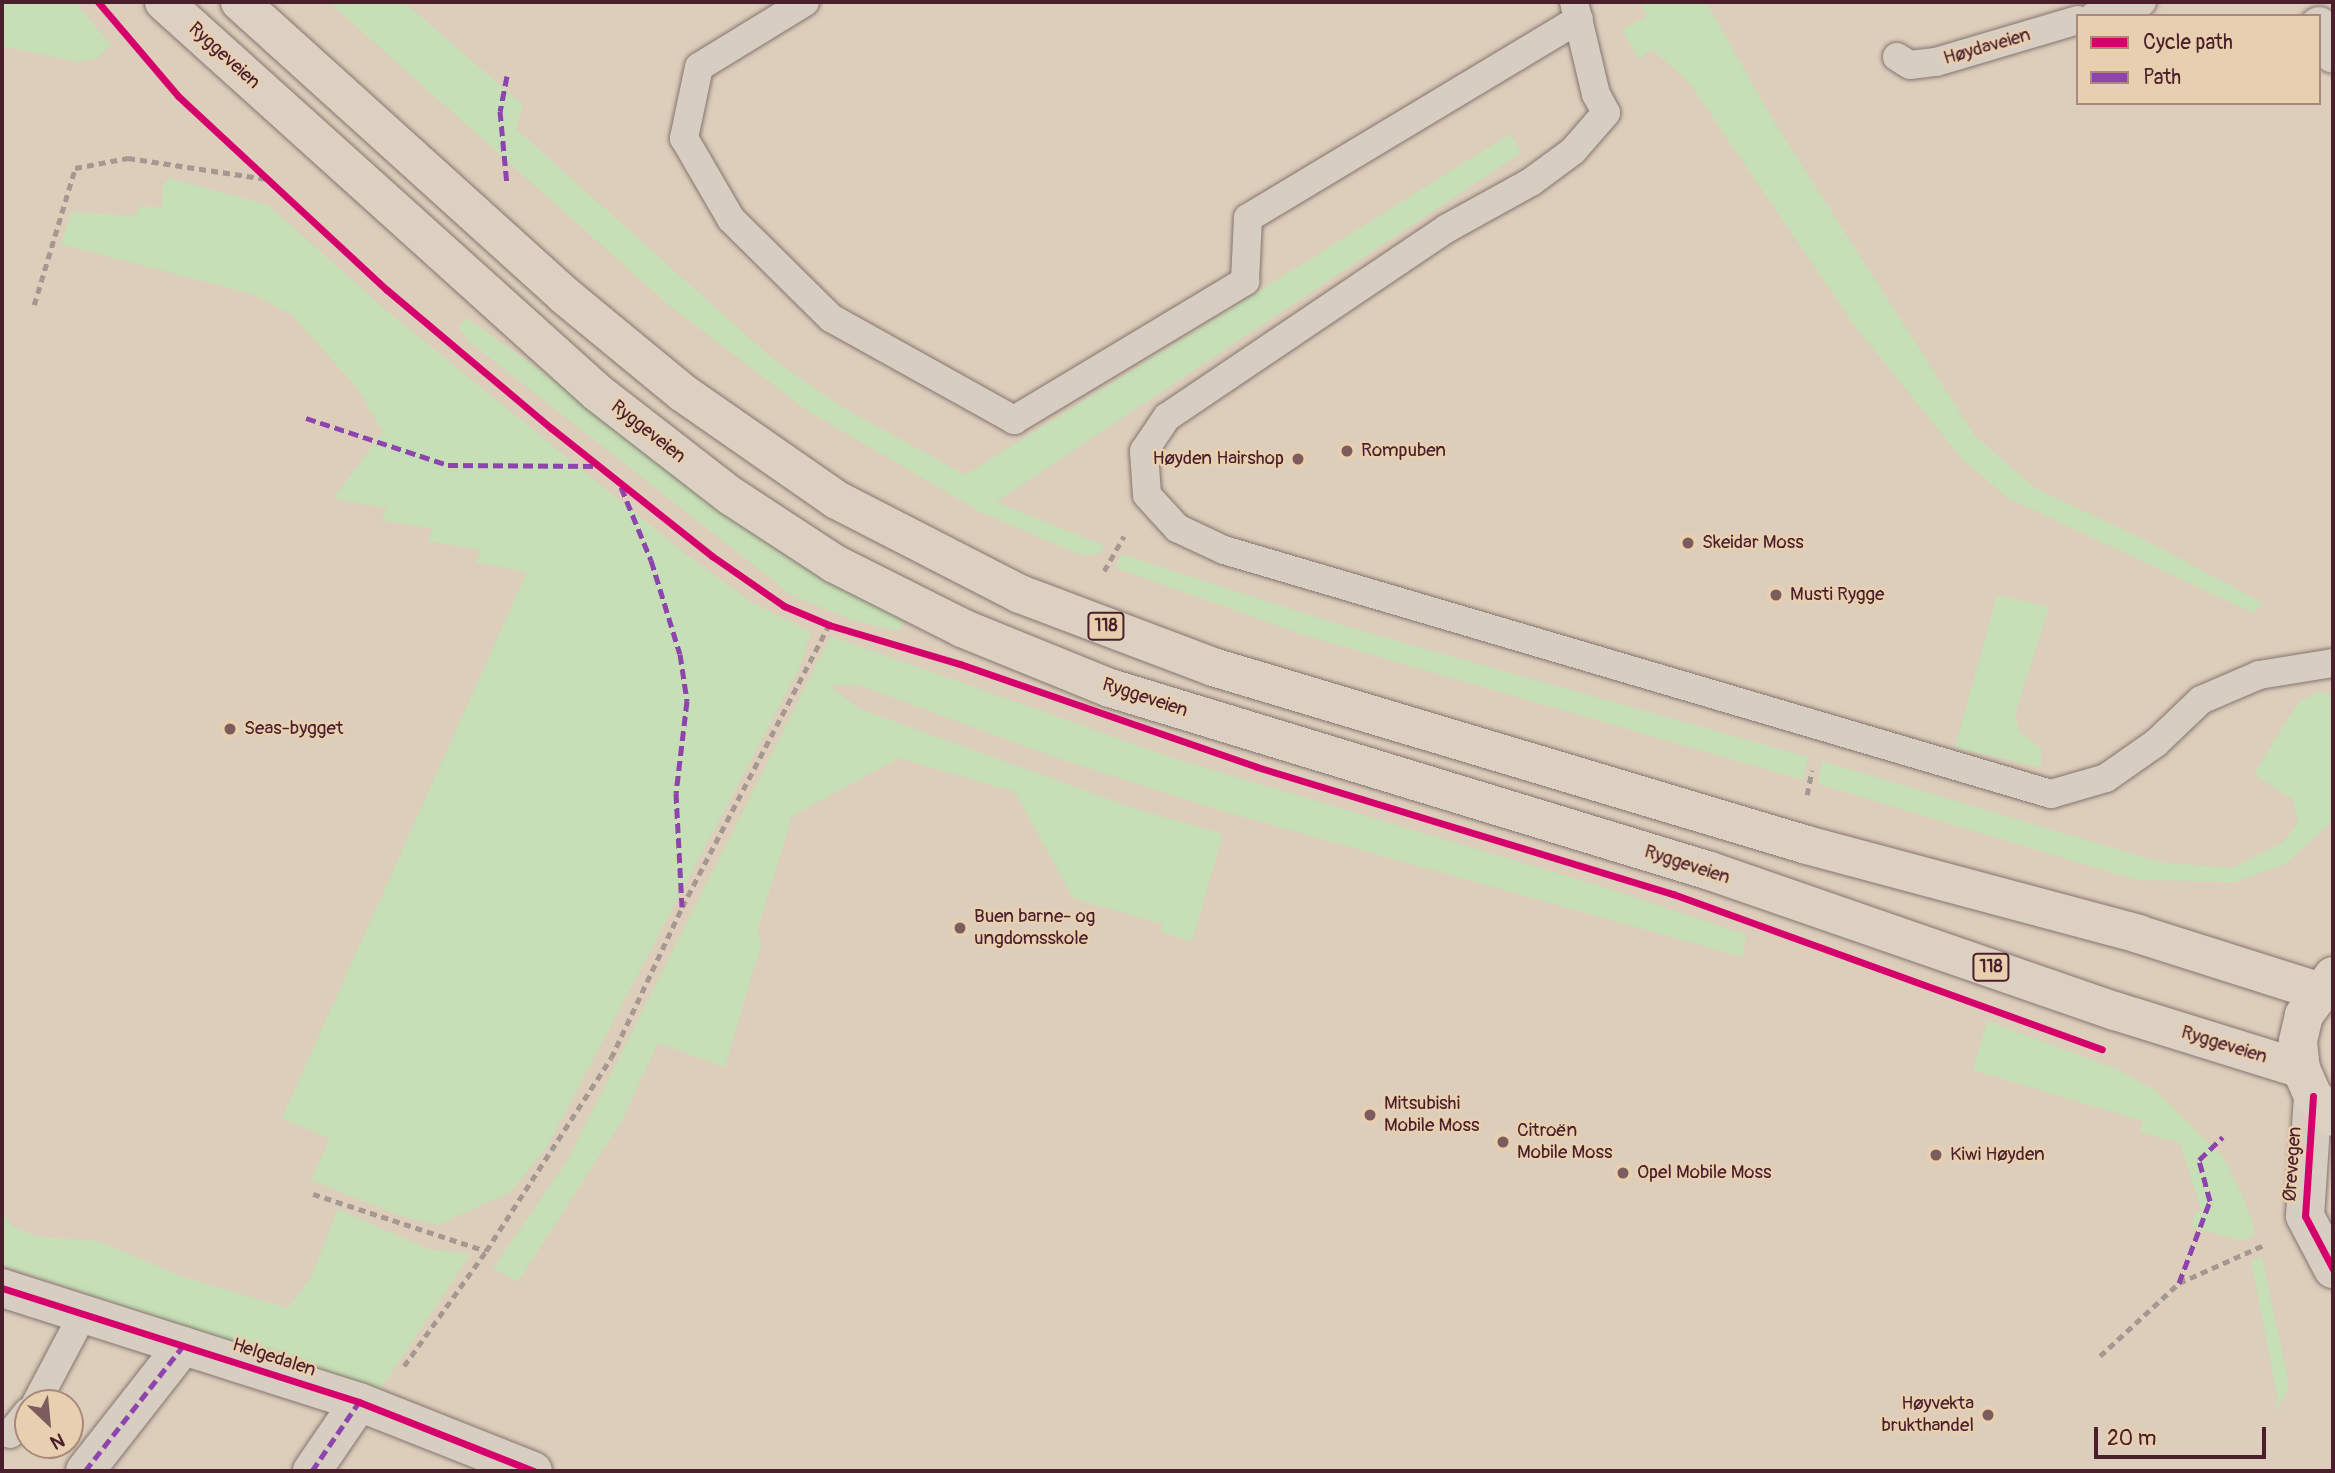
<!DOCTYPE html>
<meta charset="utf-8">
<style>
body{margin:0}
#map{position:relative;width:2335px;height:1473px;overflow:hidden;background:#ddcdbb;font-family:Pangolin,sans-serif}
div>[style]{position:absolute}
.green>*{inset:0;background:#c6dfb6}
.path>*{height:4.5px;margin-top:-2.25px;transform-origin:0;background:repeating-linear-gradient(90deg,#a49891 0 7px,transparent 0 12px)}
.roads{filter:drop-shadow(0 0 2px #84756f) drop-shadow(0 0 2px #84756f)}
.service>*{height:28px;margin:-14px;padding:0 14px;transform-origin:14px;border-radius:14px;background:#d7cdc1}
.minor>*{height:38px;margin:-19px;padding:0 19px;transform-origin:19px;border-radius:19px;background:#d7cdc1}
.tertiary>*{height:38px;margin:-19px;padding:0 19px;transform-origin:19px;border-radius:19px;background:#d7cdc1}
.primary>*{height:38px;margin:-19px;padding:0 19px;transform-origin:19px;border-radius:19px;background:#dbd0c2}
.quiet>*{height:5px;margin-top:-2.5px;transform-origin:0;background:repeating-linear-gradient(90deg,#8e44ad 0 10px,transparent 0 15px)}
.cycleway>*{height:7px;margin:-3.5px;padding:0 3.5px;transform-origin:3.5px;border-radius:3.5px;background:#d6006c}
.dots>*{width:19px;height:19px;translate:-50% -50%;box-sizing:border-box;border:4px solid #e8cfb0;border-radius:50%}
span{translate:-50% -50%;white-space:nowrap;text-align:center;line-height:1.15;-webkit-text-stroke:5px #e8cfb0;paint-order:stroke}
.shield-label span{padding:2px 5px;background:#e8cfb0;border:2px solid;border-radius:5px;-webkit-text-stroke-width:0}
.shield-label{font-size:18px;color:#4a1f2b;font-weight:700}
.street-label{font-size:19px;color:#4a1f2b}
.poi-label{font-size:19px;color:#4a1f2b}
.left{translate:0 -50%;text-align:left}
.right{translate:-100% -50%;text-align:right}
.frame{position:absolute;inset:0;border:4px solid #4a1f2b;pointer-events:none}
.legend{position:absolute;left:2076px;top:14px;width:245px;height:91px;box-sizing:border-box;background:#e8cfb0;border:2px solid #a9897b;margin:0;padding:9px 12px;list-style:none;font-size:21px;color:#4a1f2b}
.legend li{display:flex;align-items:center;gap:14px;height:35px}
.legend b{width:35px;border:2px solid #a9897b}
.north{position:absolute;left:14px;top:1389px;width:70px;height:70px;box-sizing:border-box;background:#e8cfb0;border:2px solid #a9897b;border-radius:50%;rotate:154deg;font-size:19px;font-weight:700;line-height:28px;text-align:center;color:#4a1f2b}
.north::after{content:'';display:block;margin:auto;width:24px;height:32px;background:#7d5c5d;clip-path:polygon(50% 0,100% 100%,50% 72%,0 100%)}
.scale{position:absolute;left:2094px;top:1427px;width:172px;height:32px;box-sizing:border-box;border:4px solid #4a1f2b;border-top:0;padding-left:9px;font-size:21px;line-height:24px;white-space:nowrap;color:#4a1f2b;-webkit-text-stroke:5px #e8cfb0;paint-order:stroke}
</style>
<div id="map">
<div class="green">
<div style="clip-path:polygon(2px 2px,75px 2px,111px 45px,98px 57px,78px 62px,2px 46px)"></div>
<div style="clip-path:polygon(329px 2px,404px 2px,523px 105px,516px 129px,774px 360px,844px 408px,965px 475px,1510px 134px,1522px 152px,996px 502px,1105px 546px,1099px 554px,1083px 556px,981px 512px,808px 411px,671px 307px)"></div>
<div style="clip-path:polygon(1640px 2px,1706px 2px,1773px 120px,1975px 436px,2037px 489px,2141px 538px,2263px 603px,2253px 613px,2008px 498px,1962px 459px,1854px 325px,1688px 81px,1651px 49px,1639px 59px,1622px 30px,1647px 16px)"></div>
<div style="clip-path:polygon(169px 178px,268px 205px,386px 310px,683px 552px,751px 602px,811px 632px,799px 669px,548px 1145px,511px 1192px,438px 1225px,398px 1215px,311px 1180px,330px 1139px,282px 1118px,527px 572px,475px 562px,482px 550px,427px 541px,433px 529px,381px 520px,387px 508px,333px 499px,383px 432px,357px 388px,292px 315px,252px 294px,61px 244px,71px 212px,135px 216px,140px 206px,162px 207px,163px 185px)"></div>
<div style="clip-path:polygon(466px 318px,564px 386px,773px 548px,906px 622px,898px 631px,855px 621px,793px 596px,471px 343px,458px 326px)"></div>
<div style="clip-path:polygon(1121px 554px,1341px 625px,1808px 757px,1803px 780px,1304px 635px,1116px 568px)"></div>
<div style="clip-path:polygon(1997px 595px,2049px 607px,2015px 715px,2020px 732px,2041px 748px,2041px 768px,1955px 747px)"></div>
<div style="clip-path:polygon(831px 636px,1173px 758px,1613px 890px,1746px 935px,1743px 957px,1229px 813px,1063px 760px,859px 685px,828px 685px,860px 709px,1136px 809px,1223px 834px,1192px 942px,1161px 932px,1163px 924px,1073px 898px,1015px 792px,899px 758px,792px 816px,757px 933px,762px 942px,725px 1067px,658px 1043px,623px 1119px,518px 1282px,493px 1268px,567px 1161px)"></div>
<div style="clip-path:polygon(2319px 692px,2333px 694px,2333px 820px,2287px 863px,2236px 882px,2137px 880px,1818px 784px,1822px 761px,2160px 862px,2232px 868px,2282px 843px,2298px 823px,2293px 800px,2254px 774px,2292px 712px,2300px 701px)"></div>
<div style="clip-path:polygon(1987px 1021px,2117px 1069px,2156px 1091px,2224px 1158px,2242px 1194px,2254px 1228px,2253px 1236px,2242px 1241px,2191px 1226px,2196px 1211px,2202px 1212px,2180px 1143px,2140px 1132px,2143px 1121px,1973px 1070px)"></div>
<div style="clip-path:polygon(338px 1209px,428px 1249px,471px 1254px,378px 1393px,2px 1265px,2px 1213px,14px 1227px,39px 1237px,98px 1241px,183px 1277px,288px 1308px,311px 1277px)"></div>
<div style="clip-path:polygon(2262px 1257px,2287px 1374px,2288px 1390px,2275px 1414px,2278px 1399px,2251px 1261px)"></div>
</div>
<div class="path">
<div style="left:34px;top:305px;width:143px;rotate:-73.3deg"></div>
<div style="left:75px;top:168px;width:54px;rotate:-10.7deg"></div>
<div style="left:128px;top:158px;width:141px;rotate:8.6deg"></div>
<div style="left:1104px;top:571px;width:40px;rotate:-60.3deg"></div>
<div style="left:1807px;top:795px;width:25px;rotate:-79deg"></div>
<div style="left:313px;top:1194px;width:182px;rotate:18.2deg"></div>
<div style="left:2100px;top:1356px;width:108px;rotate:-42.7deg"></div>
<div style="left:2179px;top:1283px;width:93px;rotate:-24.1deg"></div>
<div style="left:404px;top:1366px;width:141px;rotate:-54.5deg"></div>
<div style="left:486px;top:1251px;width:230px;rotate:-57.1deg"></div>
<div style="left:611px;top:1058px;width:167px;rotate:-64.8deg"></div>
<div style="left:682px;top:907px;width:318px;rotate:-62.5deg"></div>
</div>
<div class="roads">
<div class="service">
<div style="left:805px;top:2px;width:124px;rotate:148.5deg"></div>
<div style="left:699px;top:67px;width:73px;rotate:101.9deg"></div>
<div style="left:684px;top:138px;width:94px;rotate:59.9deg"></div>
<div style="left:731px;top:219px;width:141px;rotate:44.7deg"></div>
<div style="left:831px;top:318px;width:210px;rotate:29.1deg"></div>
<div style="left:1014px;top:420px;width:270px;rotate:-31deg"></div>
<div style="left:1245px;top:281px;width:63px;rotate:-87.3deg"></div>
<div style="left:1248px;top:218px;width:386px;rotate:-31deg"></div>
<div style="left:1574px;top:2px;width:95px;rotate:76.6deg"></div>
<div style="left:1596px;top:94px;width:21px;rotate:62deg"></div>
<div style="left:1606px;top:113px;width:50px;rotate:131deg"></div>
<div style="left:1573px;top:151px;width:52px;rotate:143.6deg"></div>
<div style="left:1531px;top:182px;width:97px;rotate:151.1deg"></div>
<div style="left:1446px;top:229px;width:336px;rotate:146deg"></div>
<div style="left:1167px;top:417px;width:41px;rotate:124.1deg"></div>
<div style="left:1144px;top:451px;width:44px;rotate:86.1deg"></div>
<div style="left:1147px;top:495px;width:45px;rotate:47.7deg"></div>
<div style="left:1177px;top:528px;width:52px;rotate:25.1deg"></div>
<div style="left:1224px;top:550px;width:862px;rotate:16.44deg"></div>
<div style="left:2051px;top:794px;width:57px;rotate:-16.2deg"></div>
<div style="left:2106px;top:778px;width:61px;rotate:-35deg"></div>
<div style="left:2156px;top:743px;width:62px;rotate:-43.7deg"></div>
<div style="left:2201px;top:700px;width:63px;rotate:-23.3deg"></div>
<div style="left:2259px;top:675px;width:75px;rotate:-9.2deg"></div>
<div style="left:2094px;top:16px;width:50px;rotate:-16.3deg"></div>
<div style="left:1897px;top:57px;width:15px;rotate:32deg"></div>
<div style="left:1910px;top:65px;width:26px;rotate:-7deg"></div>
<div style="left:1936px;top:62px;width:148px;rotate:-16.5deg"></div>
<div style="left:36px;top:1403px;width:98px;rotate:-62.1deg"></div>
<div style="left:10px;top:1434px;width:28px;rotate:-51deg"></div>
</div>
<div class="minor">
<div style="left:2319px;top:26px;width:31px;rotate:63deg"></div>
<div style="left:2px;top:1288px;width:375px;rotate:17.7deg"></div>
<div style="left:359px;top:1402px;width:187px;rotate:21.6deg"></div>
<div style="left:85px;top:1471px;width:159px;rotate:-51.9deg"></div>
<div style="left:312px;top:1471px;width:83px;rotate:-55.7deg"></div>
</div>
<div class="tertiary">
<div style="left:2313px;top:1096px;width:120px;rotate:93.8deg"></div>
<div style="left:2305px;top:1216px;width:60px;rotate:62.2deg"></div>
</div>
<div class="primary">
<div style="left:164px;top:2px;width:584px;rotate:42.02deg"></div>
<div style="left:598px;top:393px;width:168px;rotate:37.8deg"></div>
<div style="left:731px;top:496px;width:124px;rotate:33.2deg"></div>
<div style="left:835px;top:564px;width:142px;rotate:26.7deg"></div>
<div style="left:962px;top:628px;width:160px;rotate:22.1deg"></div>
<div style="left:1110px;top:688px;width:627px;rotate:16.96deg"></div>
<div style="left:1710px;top:871px;width:429px;rotate:19.1deg"></div>
<div style="left:2115px;top:1011px;width:195px;rotate:17.3deg"></div>
<div style="left:240px;top:2px;width:437px;rotate:42.1deg"></div>
<div style="left:564px;top:295px;width:154px;rotate:39.5deg"></div>
<div style="left:683px;top:393px;width:188px;rotate:34.8deg"></div>
<div style="left:837px;top:500px;width:206px;rotate:27.2deg"></div>
<div style="left:1020px;top:594px;width:206px;rotate:20.7deg"></div>
<div style="left:1213px;top:667px;width:620px;rotate:16.68deg"></div>
<div style="left:1807px;top:845px;width:343px;rotate:15deg"></div>
<div style="left:2138px;top:934px;width:189px;rotate:17.6deg"></div>
<div style="left:2333px;top:976px;width:49px;rotate:126.6deg"></div>
<div style="left:2304px;top:1015px;width:28px;rotate:103deg"></div>
<div style="left:2298px;top:1042px;width:27px;rotate:84deg"></div>
<div style="left:2301px;top:1069px;width:30px;rotate:66deg"></div>
<div style="left:2313px;top:1096px;width:29px;rotate:46deg"></div>
</div>
</div>
<div class="quiet">
<div style="left:507px;top:76px;width:36px;rotate:101deg"></div>
<div style="left:500px;top:111px;width:74px;rotate:84.6deg"></div>
<div style="left:306px;top:418px;width:150px;rotate:18.3deg"></div>
<div style="left:448px;top:465px;width:151px;rotate:0.4deg"></div>
<div style="left:621px;top:487px;width:79px;rotate:67.7deg"></div>
<div style="left:651px;top:560px;width:98px;rotate:72.9deg"></div>
<div style="left:680px;top:654px;width:48px;rotate:81.5deg"></div>
<div style="left:687px;top:701px;width:93px;rotate:96.8deg"></div>
<div style="left:676px;top:793px;width:114px;rotate:87deg"></div>
<div style="left:2179px;top:1283px;width:88px;rotate:-69.3deg"></div>
<div style="left:2210px;top:1201px;width:42px;rotate:-105deg"></div>
<div style="left:2199px;top:1160px;width:33px;rotate:-44deg"></div>
<div style="left:85px;top:1471px;width:159px;rotate:-51.9deg"></div>
<div style="left:312px;top:1471px;width:83px;rotate:-55.7deg"></div>
</div>
<div class="cycleway">
<div style="left:98px;top:2px;width:123px;rotate:49.6deg"></div>
<div style="left:178px;top:96px;width:285px;rotate:42.9deg"></div>
<div style="left:387px;top:290px;width:214px;rotate:40.1deg"></div>
<div style="left:551px;top:428px;width:206px;rotate:38.5deg"></div>
<div style="left:712px;top:556px;width:88px;rotate:34.8deg"></div>
<div style="left:784px;top:606px;width:49px;rotate:22.9deg"></div>
<div style="left:829px;top:625px;width:137px;rotate:16.6deg"></div>
<div style="left:960px;top:664px;width:314px;rotate:19.1deg"></div>
<div style="left:1257px;top:767px;width:435px;rotate:17deg"></div>
<div style="left:1673px;top:894px;width:456px;rotate:19.9deg"></div>
<div style="left:2313px;top:1096px;width:120px;rotate:93.8deg"></div>
<div style="left:2305px;top:1216px;width:60px;rotate:62.2deg"></div>
<div style="left:2px;top:1288px;width:375px;rotate:17.7deg"></div>
<div style="left:359px;top:1402px;width:187px;rotate:21.6deg"></div>
</div>
<div class="dots">
<div style="left:1347px;top:451px;background:#7d5c5d"></div>
<div style="left:1298px;top:459px;background:#7d5c5d"></div>
<div style="left:1688px;top:543px;background:#7d5c5d"></div>
<div style="left:1776px;top:595px;background:#7d5c5d"></div>
<div style="left:230px;top:729px;background:#7d5c5d"></div>
<div style="left:960px;top:928px;background:#7d5c5d"></div>
<div style="left:1370px;top:1115px;background:#7d5c5d"></div>
<div style="left:1503px;top:1142px;background:#7d5c5d"></div>
<div style="left:1936px;top:1155px;background:#7d5c5d"></div>
<div style="left:1623px;top:1173px;background:#7d5c5d"></div>
<div style="left:1988px;top:1415px;background:#7d5c5d"></div>
</div>
<div class="shield-label">
<span style="left:1106px;top:626px">118</span>
<span style="left:1991px;top:967px">118</span>
</div>
<div class="street-label">
<span style="left:1987px;top:47px;rotate:-16deg">Høydaveien</span>
<span style="left:224px;top:56px;rotate:42deg">Ryggeveien</span>
<span style="left:648px;top:432px;rotate:38deg">Ryggeveien</span>
<span style="left:1145px;top:698px;rotate:18deg">Ryggeveien</span>
<span style="left:1687px;top:865px;rotate:18deg">Ryggeveien</span>
<span style="left:2224px;top:1045px;rotate:17deg">Ryggeveien</span>
<span style="left:2293px;top:1164px;rotate:-86deg">Ørevegen</span>
<span style="left:274px;top:1358px;rotate:18deg">Helgedalen</span>
</div>
<div class="poi-label">
<span class="left" style="left:1361px;top:451px">Rompuben</span>
<span class="right" style="left:1284px;top:459px">Høyden Hairshop</span>
<span class="left" style="left:1702px;top:543px">Skeidar Moss</span>
<span class="left" style="left:1790px;top:595px">Musti Rygge</span>
<span class="left" style="left:244px;top:729px">Seas-bygget</span>
<span class="left" style="left:974px;top:928px">Buen barne- og<br>ungdomsskole</span>
<span class="left" style="left:1384px;top:1115px">Mitsubishi<br>Mobile Moss</span>
<span class="left" style="left:1517px;top:1142px">Citroën<br>Mobile Moss</span>
<span class="left" style="left:1950px;top:1155px">Kiwi Høyden</span>
<span class="left" style="left:1637px;top:1173px">Opel Mobile Moss</span>
<span class="right" style="left:1974px;top:1415px">Høyvekta<br>brukthandel</span>
</div>
<div class="frame"></div>
<ul class="legend">
<li><b style="height:9px;background:#d6006c"></b>Cycle path</li>
<li><b style="height:9px;background:#8e44ad"></b>Path</li>
</ul>
<div class="north">N</div>
<div class="scale">20 m</div>
</div>
